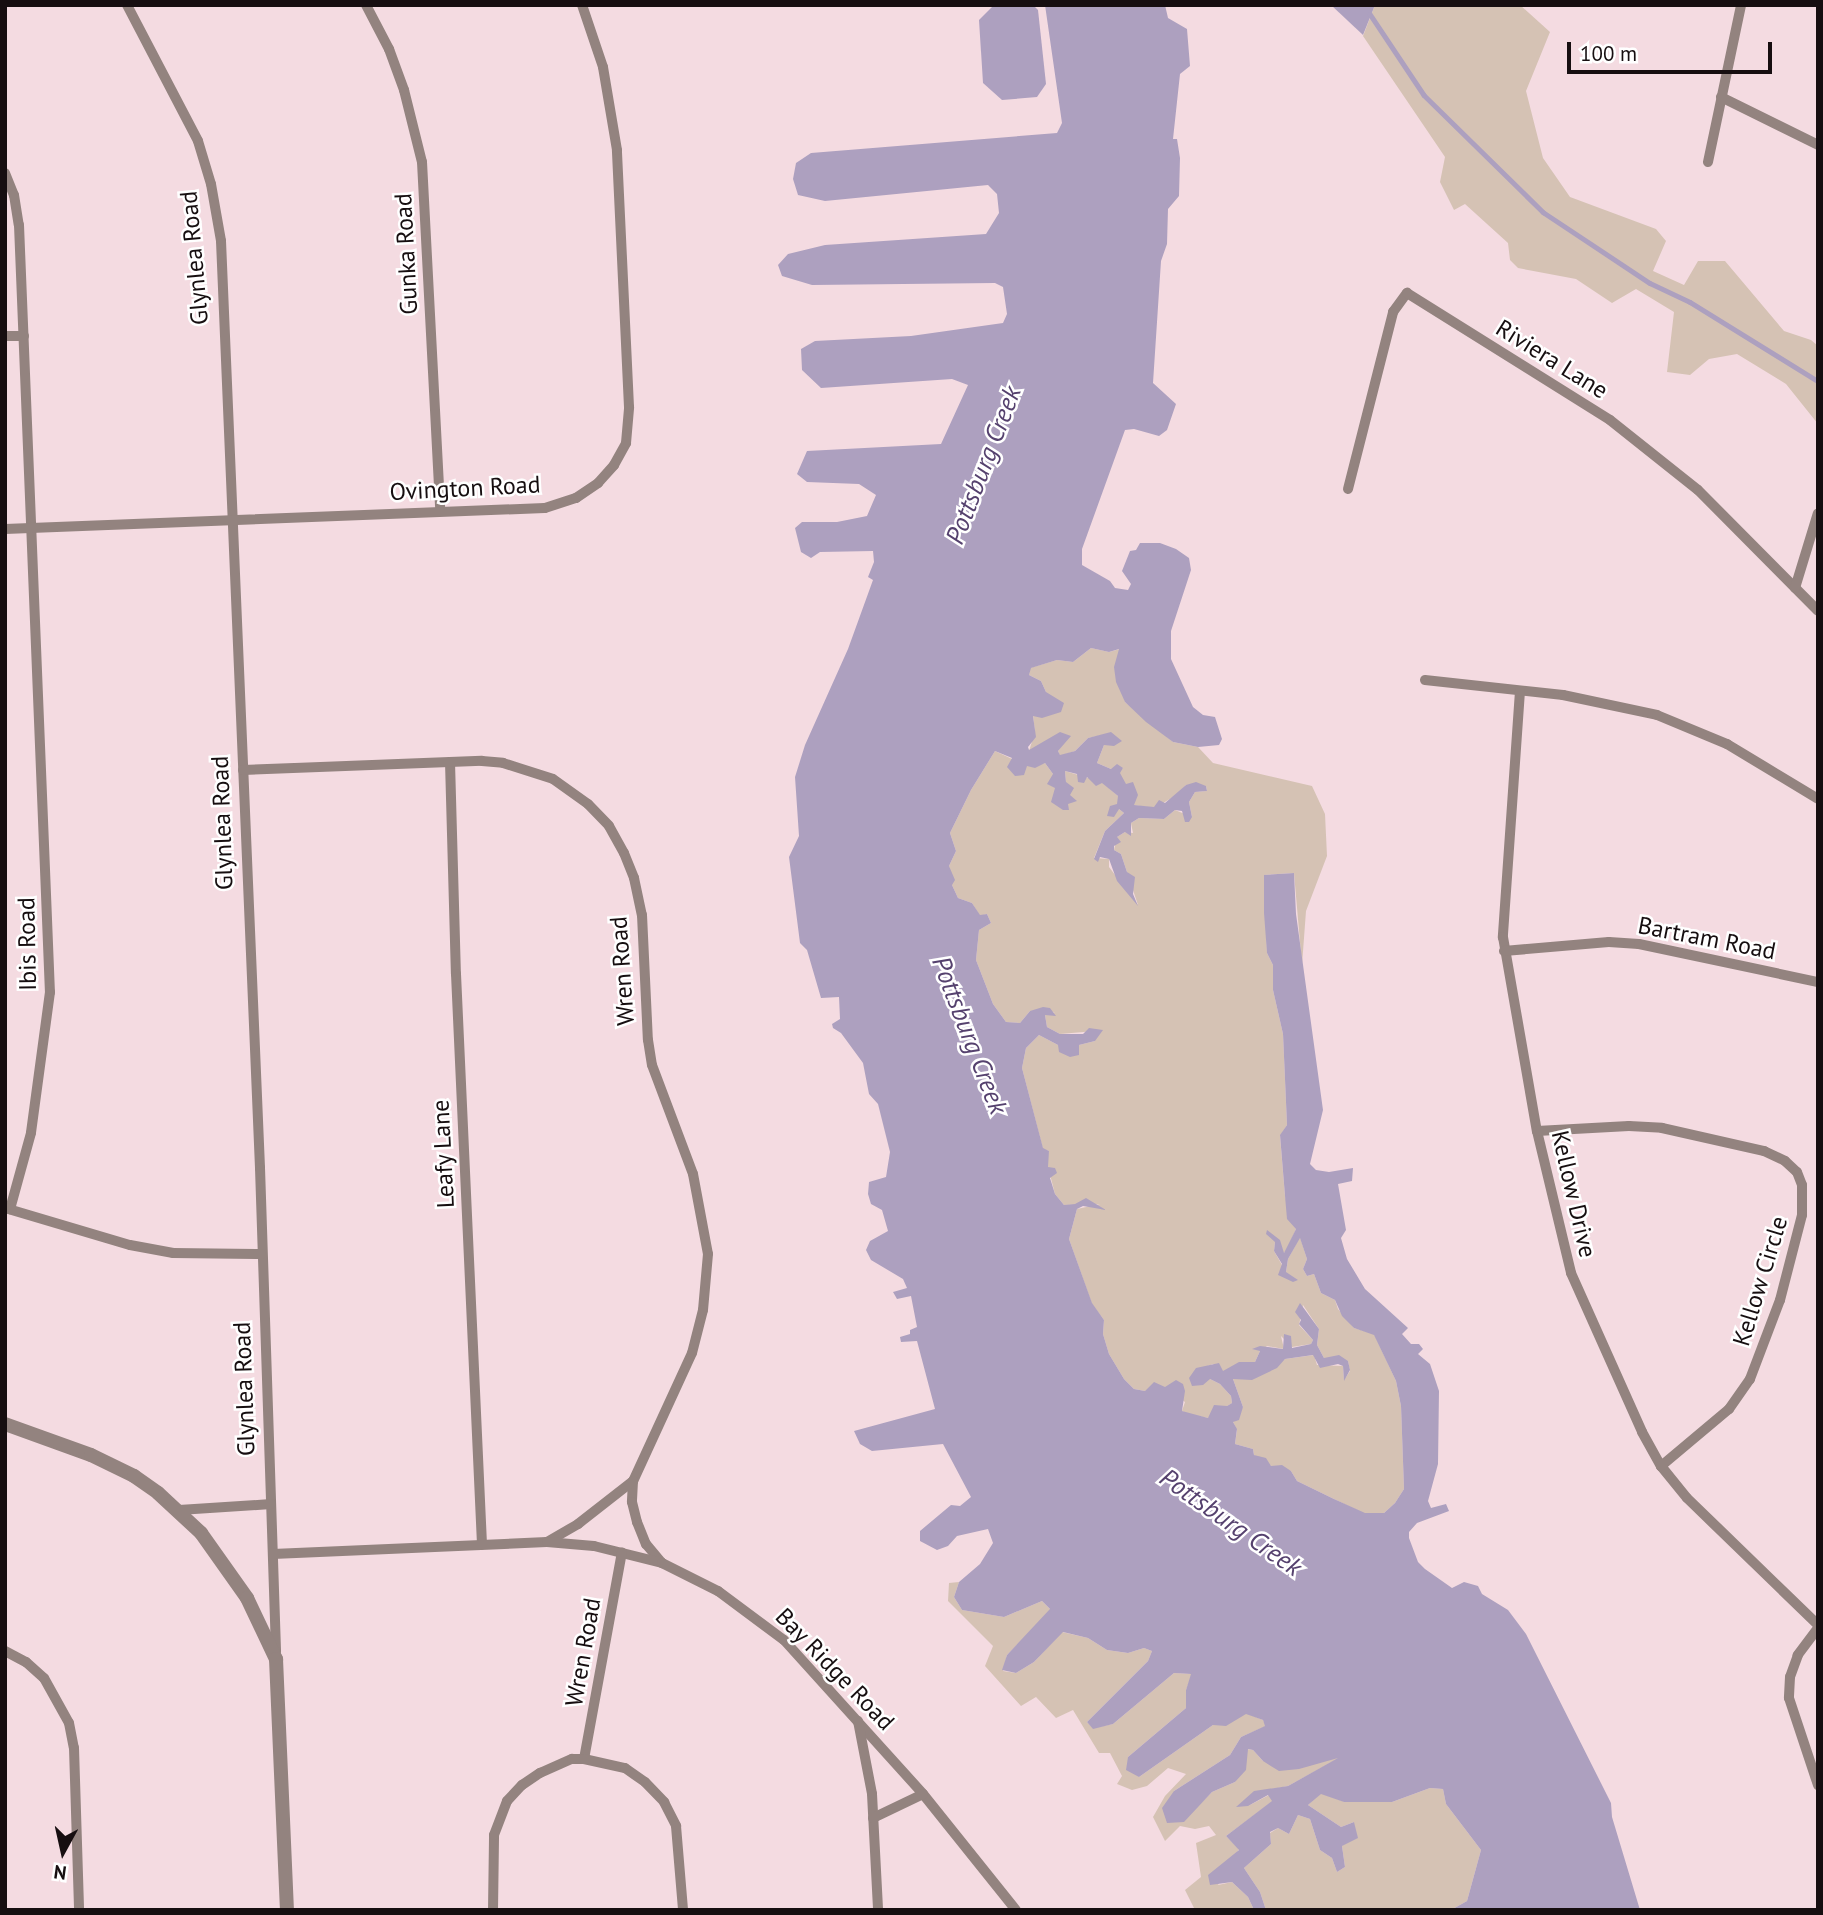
<!DOCTYPE html>
<style>
body{margin:0}
#map{position:relative;width:1823px;height:1915px;overflow:hidden;background:#f4dbe1;font-family:"PT Sans",sans-serif}
div>[style]{position:absolute}
.green>*{inset:0;background:#d5c2b4}
.water>*{inset:0;background:#ada0bf}
.stream>*{height:4.5px;margin:-2.25px;padding:0 2.25px;transform-origin:2.25px;border-radius:2.25px;background:#ada0bf}
.minor>*{height:10px;margin:-5px;padding:0 5px;transform-origin:5px;border-radius:5px;background:#93837f}
.tertiary>*{height:14px;margin:-7px;padding:0 7px;transform-origin:7px;border-radius:7px;background:#93837f}
span{translate:-50% -50%;white-space:nowrap;text-align:center;line-height:1.15;-webkit-text-stroke:5px #fff;paint-order:stroke}
.street-label{font-size:24px;color:#160e10}
.water-label{font-size:26px;color:#55416e;font-style:italic}
.frame{position:absolute;inset:0;border:7px solid #160e10;pointer-events:none}
.north{position:absolute;left:28px;top:1817px;width:70px;height:70px;-webkit-text-stroke:5px #fff;paint-order:stroke;rotate:188deg;font-size:19px;font-weight:700;line-height:28px;text-align:center;color:#160e10}
.north::after{content:'';display:block;margin:auto;width:24px;height:32px;background:#160e10;clip-path:polygon(50% 0,100% 100%,50% 72%,0 100%)}
.scale{position:absolute;left:1567px;top:42px;width:205px;height:32px;box-sizing:border-box;border:4px solid #160e10;border-top:0;padding-left:9px;font-size:21px;line-height:24px;white-space:nowrap;color:#160e10;-webkit-text-stroke:5px #fff;paint-order:stroke}
</style>
<div id="map">
<div class="green">
<div style="clip-path:polygon(1375px 5px,1520px 5px,1550px 32px,1526px 91px,1543px 158px,1570px 197px,1656px 229px,1666px 241px,1653px 271px,1684px 285px,1698px 261px,1725px 261px,1784px 331px,1811px 340px,1818px 346px,1818px 424px,1786px 384px,1737px 354px,1709px 359px,1690px 375px,1667px 372px,1674px 312px,1636px 289px,1612px 303px,1576px 279px,1518px 268px,1510px 260px,1508px 243px,1465px 204px,1454px 210px,1440px 182px,1445px 157px,1363px 36px)"></div>
<div style="clip-path:polygon(1091px 648px,1109px 652px,1120px 649px,1125px 702px,1173px 742px,1198px 747px,1213px 763px,1312px 786px,1325px 814px,1327px 856px,1306px 911px,1302px 965px,1294px 873px,1264px 875px,1267px 953px,1273px 965px,1273px 990px,1283px 1034px,1287px 1125px,1280px 1136px,1285px 1196px,1296px 1229px,1286px 1252px,1283px 1253px,1275px 1242px,1274px 1251px,1286px 1272px,1288px 1259px,1300px 1237px,1307px 1259px,1303px 1269px,1307px 1276px,1314px 1274px,1321px 1293px,1335px 1300px,1338px 1309px,1354px 1328px,1374px 1334px,1396px 1381px,1401px 1406px,1404px 1489px,1395px 1503px,1384px 1513px,1365px 1514px,1334px 1499px,1297px 1481px,1291px 1471px,1271px 1466px,1254px 1455px,1253px 1449px,1235px 1444px,1237px 1430px,1233px 1422px,1243px 1407px,1233px 1379px,1267px 1372px,1285px 1359px,1314px 1355px,1317px 1365px,1343px 1366px,1344px 1380px,1350px 1371px,1348px 1361px,1324px 1358px,1317px 1345px,1319px 1329px,1303px 1305px,1299px 1325px,1313px 1340px,1311px 1344px,1292px 1347px,1281px 1336px,1284px 1349px,1267px 1346px,1260px 1351px,1255px 1362px,1223px 1372px,1213px 1364px,1205px 1367px,1210px 1379px,1220px 1384px,1231px 1396px,1232px 1403px,1208px 1418px,1188px 1414px,1182px 1411px,1185px 1402px,1165px 1387px,1145px 1391px,1134px 1389px,1124px 1379px,1109px 1354px,1103px 1334px,1104px 1320px,1092px 1304px,1069px 1239px,1077px 1209px,1100px 1204px,1064px 1205px,1055px 1194px,1046px 1159px,1049px 1151px,1043px 1149px,1022px 1068px,1026px 1048px,1039px 1035px,1058px 1045px,1079px 1045px,1095px 1041px,1095px 1031px,1060px 1034px,1047px 1027px,1045px 1015px,1055px 1012px,1030px 1011px,1020px 1023px,1006px 1022px,993px 1004px,976px 960px,979px 930px,991px 923px,987px 914px,980px 916px,972px 903px,958px 898px,952px 885px,949px 866px,956px 851px,950px 833px,971px 790px,995px 751px,1027px 766px,1045px 763px,1053px 774px,1055px 788px,1068px 804px,1065px 771px,1102px 782px,1118px 796px,1119px 809px,1124px 813px,1105px 831px,1094px 858px,1109px 859px,1109px 867px,1138px 905px,1121px 854px,1114px 850px,1117px 837px,1125px 832px,1133px 833px,1131px 823px,1139px 818px,1164px 819px,1175px 810px,1192px 817px,1189px 802px,1195px 792px,1207px 791px,1206px 786px,1186px 785px,1178px 794px,1155px 808px,1133px 805px,1119px 773px,1123px 768px,1111px 769px,1097px 763px,1104px 745px,1108px 744px,1107px 734px,1088px 738px,1075px 751px,1060px 756px,1058px 751px,1064px 742px,1029px 751px,1035px 732px,1033px 715px,1046px 692px,1041px 681px,1029px 675px,1030px 668px,1057px 660px,1073px 662px)"></div>
<div style="clip-path:polygon(959px 1582px,954px 1597px,962px 1610px,1004px 1617px,1042px 1601px,1051px 1610px,1007px 1655px,1003px 1671px,1016px 1673px,1034px 1662px,1062px 1632px,1088px 1638px,1107px 1650px,1128px 1653px,1144px 1648px,1152px 1651px,1148px 1661px,1087px 1722px,1093px 1728px,1113px 1724px,1174px 1673px,1192px 1674px,1186px 1690px,1186px 1708px,1128px 1757px,1139px 1777px,1213px 1725px,1226px 1725px,1246px 1713px,1263px 1720px,1266px 1726px,1241px 1737px,1230px 1755px,1174px 1791px,1202px 1802px,1212px 1792px,1235px 1782px,1247px 1749px,1253px 1750px,1263px 1761px,1341px 1757px,1288px 1786px,1273px 1789px,1248px 1806px,1269px 1795px,1273px 1801px,1226px 1836px,1239px 1849px,1218px 1885px,1232px 1882px,1248px 1897px,1254px 1910px,1195px 1910px,1185px 1890px,1201px 1877px,1196px 1843px,1216px 1835px,1209px 1826px,1195px 1829px,1180px 1826px,1165px 1841px,1153px 1817px,1165px 1796px,1186px 1774px,1168px 1768px,1147px 1786px,1132px 1790px,1117px 1784px,1122px 1776px,1110px 1753px,1099px 1753px,1073px 1710px,1056px 1718px,1036px 1697px,1021px 1706px,985px 1666px,993px 1646px,948px 1601px,949px 1583px)"></div>
<div style="clip-path:polygon(1430px 1788px,1443px 1789px,1446px 1804px,1481px 1850px,1467px 1901px,1451px 1910px,1266px 1910px,1260px 1892px,1244px 1868px,1271px 1844px,1270px 1833px,1278px 1828px,1289px 1834px,1298px 1815px,1310px 1819px,1320px 1850px,1332px 1858px,1337px 1872px,1345px 1867px,1342px 1846px,1354px 1822px,1341px 1827px,1308px 1805px,1321px 1793px,1345px 1802px,1392px 1802px)"></div>
</div>
<div class="water">
<div style="clip-path:polygon(999px 5px,1033px 5px,1038px 10px,1046px 84px,1037px 97px,1002px 100px,983px 83px,979px 20px,992px 7px)"></div>
<div style="clip-path:polygon(1045px 5px,1165px 5px,1168px 18px,1187px 29px,1190px 66px,1180px 74px,1173px 139px,1177px 139px,1180px 158px,1179px 196px,1168px 209px,1167px 244px,1161px 261px,1153px 383px,1176px 404px,1167px 430px,1159px 436px,1134px 429px,1125px 430px,1082px 549px,1082px 565px,1110px 581px,1115px 588px,1128px 590px,1131px 584px,1122px 571px,1130px 551px,1136px 550px,1140px 543px,1160px 543px,1176px 549px,1189px 558px,1191px 570px,1171px 631px,1171px 659px,1193px 707px,1203px 715px,1215px 717px,1222px 739px,1219px 745px,1198px 747px,1173px 742px,1146px 722px,1125px 702px,1116px 682px,1114px 667px,1119px 649px,1109px 652px,1091px 648px,1073px 662px,1057px 660px,1031px 668px,1029px 675px,1041px 681px,1046px 692px,1064px 703px,1061px 712px,1042px 718px,1033px 716px,1036px 737px,1028px 747px,1029px 750px,1060px 732px,1071px 736px,1058px 751px,1060px 755px,1075px 751px,1088px 738px,1111px 732px,1122px 741px,1114px 746px,1104px 745px,1097px 763px,1111px 769px,1117px 764px,1123px 768px,1120px 773px,1126px 784px,1133px 782px,1138px 795px,1134px 805px,1154px 807px,1159px 800px,1165px 803px,1186px 785px,1196px 782px,1206px 786px,1207px 791px,1195px 792px,1189px 802px,1192px 817px,1189px 822px,1185px 822px,1182px 811px,1175px 810px,1164px 819px,1139px 818px,1131px 823px,1131px 836px,1125px 832px,1117px 837px,1121px 842px,1114px 846px,1114px 850px,1121px 854px,1127px 872px,1135px 877px,1133px 894px,1138px 906px,1117px 881px,1109px 859px,1100px 857px,1098px 862px,1094px 859px,1105px 831px,1124px 813px,1119px 809px,1114px 817px,1107px 816px,1110px 806px,1117px 804px,1118px 796px,1102px 783px,1096px 786px,1087px 777px,1084px 783px,1078px 782px,1077px 774px,1065px 771px,1066px 782px,1074px 788px,1070px 795px,1077px 801px,1068px 804px,1069px 810px,1063px 810px,1051px 802px,1055px 788px,1047px 784px,1053px 774px,1045px 763px,1035px 768px,1027px 766px,1024px 775px,1015px 776px,1007px 767px,1012px 758px,995px 751px,971px 790px,950px 833px,956px 851px,949px 866px,955px 880px,952px 885px,958px 898px,972px 903px,980px 915px,987px 914px,991px 923px,979px 930px,976px 960px,993px 1004px,1006px 1022px,1020px 1023px,1030px 1011px,1043px 1007px,1050px 1008px,1056px 1016px,1045px 1015px,1047px 1027px,1060px 1034px,1083px 1034px,1089px 1028px,1103px 1030px,1095px 1041px,1079px 1045px,1079px 1055px,1070px 1057px,1059px 1052px,1058px 1045px,1039px 1035px,1026px 1048px,1022px 1068px,1043px 1148px,1049px 1151px,1048px 1167px,1055px 1168px,1057px 1173px,1050px 1178px,1055px 1194px,1064px 1205px,1075px 1204px,1086px 1198px,1106px 1210px,1083px 1206px,1077px 1209px,1069px 1239px,1092px 1303px,1104px 1320px,1103px 1334px,1109px 1354px,1124px 1379px,1134px 1389px,1145px 1391px,1154px 1382px,1165px 1387px,1176px 1380px,1183px 1384px,1185px 1391px,1182px 1411px,1208px 1418px,1214px 1405px,1227px 1406px,1232px 1403px,1231px 1396px,1220px 1384px,1210px 1379px,1203px 1385px,1192px 1386px,1189px 1378px,1196px 1368px,1219px 1363px,1223px 1371px,1239px 1362px,1255px 1362px,1260px 1351px,1252px 1349px,1260px 1346px,1283px 1349px,1284px 1334px,1291px 1336px,1292px 1348px,1311px 1344px,1313px 1340px,1299px 1324px,1301px 1320px,1295px 1312px,1300px 1303px,1319px 1329px,1317px 1345px,1324px 1358px,1339px 1355px,1348px 1361px,1350px 1370px,1344px 1381px,1343px 1366px,1338px 1364px,1320px 1368px,1313px 1355px,1285px 1359px,1277px 1368px,1252px 1380px,1233px 1379px,1243px 1407px,1239px 1420px,1233px 1422px,1237px 1429px,1235px 1444px,1253px 1449px,1254px 1455px,1266px 1458px,1271px 1466px,1282px 1465px,1291px 1471px,1297px 1481px,1334px 1499px,1365px 1513px,1384px 1513px,1395px 1503px,1404px 1489px,1401px 1406px,1396px 1381px,1374px 1335px,1354px 1328px,1342px 1316px,1335px 1300px,1321px 1293px,1314px 1274px,1307px 1276px,1303px 1269px,1307px 1259px,1300px 1238px,1288px 1259px,1286px 1272px,1298px 1280px,1293px 1282px,1278px 1275px,1282px 1264px,1274px 1251px,1275px 1242px,1266px 1234px,1267px 1230px,1280px 1240px,1284px 1253px,1296px 1229px,1287px 1219px,1285px 1196px,1280px 1135px,1287px 1125px,1283px 1034px,1273px 990px,1273px 965px,1267px 953px,1264px 913px,1264px 875px,1294px 873px,1296px 914px,1323px 1110px,1310px 1164px,1316px 1170px,1329px 1172px,1353px 1168px,1352px 1181px,1338px 1184px,1346px 1230px,1341px 1238px,1347px 1259px,1365px 1289px,1408px 1328px,1402px 1334px,1411px 1344px,1419px 1344px,1423px 1349px,1418px 1354px,1430px 1364px,1439px 1391px,1438px 1464px,1428px 1501px,1431px 1508px,1446px 1504px,1449px 1511px,1417px 1523px,1409px 1532px,1409px 1538px,1418px 1562px,1425px 1569px,1452px 1588px,1464px 1582px,1478px 1586px,1482px 1594px,1508px 1610px,1526px 1634px,1611px 1803px,1612px 1817px,1640px 1910px,1451px 1910px,1467px 1901px,1481px 1850px,1446px 1804px,1443px 1789px,1430px 1788px,1392px 1802px,1344px 1802px,1321px 1794px,1308px 1805px,1341px 1827px,1354px 1822px,1358px 1838px,1342px 1846px,1345px 1867px,1337px 1872px,1332px 1858px,1320px 1850px,1310px 1819px,1298px 1815px,1289px 1834px,1278px 1828px,1270px 1832px,1271px 1844px,1244px 1868px,1260px 1892px,1266px 1910px,1254px 1910px,1248px 1897px,1232px 1882px,1210px 1885px,1208px 1875px,1239px 1850px,1226px 1836px,1272px 1801px,1268px 1795px,1248px 1806px,1236px 1807px,1254px 1791px,1288px 1786px,1338px 1758px,1299px 1769px,1279px 1771px,1263px 1761px,1253px 1750px,1248px 1749px,1246px 1770px,1235px 1782px,1212px 1792px,1184px 1822px,1167px 1823px,1162px 1808px,1174px 1791px,1230px 1755px,1241px 1737px,1265px 1726px,1263px 1720px,1246px 1714px,1226px 1726px,1213px 1725px,1139px 1777px,1126px 1770px,1128px 1757px,1186px 1708px,1186px 1690px,1191px 1674px,1174px 1673px,1113px 1724px,1093px 1729px,1087px 1722px,1148px 1661px,1152px 1651px,1144px 1648px,1128px 1653px,1107px 1650px,1088px 1638px,1063px 1632px,1034px 1662px,1016px 1673px,1002px 1670px,1007px 1655px,1050px 1609px,1042px 1601px,1004px 1617px,962px 1610px,954px 1597px,959px 1582px,980px 1564px,993px 1543px,988px 1529px,957px 1536px,948px 1546px,937px 1550px,920px 1541px,920px 1531px,951px 1505px,960px 1506px,971px 1497px,943px 1444px,872px 1451px,860px 1444px,854px 1431px,935px 1409px,917px 1341px,901px 1342px,900px 1337px,910px 1334px,910px 1330px,917px 1327px,911px 1296px,897px 1299px,893px 1292px,907px 1288px,903px 1279px,871px 1260px,866px 1250px,870px 1241px,888px 1231px,882px 1210px,871px 1204px,868px 1194px,869px 1182px,886px 1177px,890px 1152px,878px 1104px,869px 1094px,863px 1063px,841px 1033px,833px 1028px,832px 1024px,840px 1019px,839px 997px,821px 998px,807px 950px,800px 943px,789px 857px,799px 836px,795px 777px,805px 745px,848px 649px,873px 580px,868px 577px,874px 562px,873px 551px,820px 552px,811px 558px,801px 552px,795px 528px,802px 522px,837px 522px,867px 516px,876px 495px,859px 484px,807px 482px,797px 474px,807px 451px,941px 444px,968px 385px,952px 379px,821px 388px,802px 370px,801px 349px,815px 341px,911px 336px,1003px 323px,1007px 314px,1003px 287px,995px 283px,812px 285px,782px 276px,778px 265px,788px 254px,825px 245px,986px 234px,999px 213px,997px 194px,988px 185px,825px 201px,798px 195px,793px 179px,796px 163px,811px 153px,1057px 133px,1062px 123px)"></div>
<div style="clip-path:polygon(1331px 5px,1375px 5px,1363px 35px)"></div>
</div>
<div class="stream">
<div style="left:1370px;top:14px;width:97px;rotate:56.3deg"></div>
<div style="left:1424px;top:95px;width:167px;rotate:44.5deg"></div>
<div style="left:1543px;top:212px;width:128px;rotate:33.6deg"></div>
<div style="left:1650px;top:283px;width:44px;rotate:25.4deg"></div>
<div style="left:1690px;top:302px;width:150px;rotate:31.7deg"></div>
</div>
<div class="minor">
<div style="left:127px;top:5px;width:153px;rotate:62.4deg"></div>
<div style="left:198px;top:141px;width:45px;rotate:73.2deg"></div>
<div style="left:211px;top:184px;width:58px;rotate:80deg"></div>
<div style="left:221px;top:241px;width:928px;rotate:87.59deg"></div>
<div style="left:260px;top:1168px;width:484px;rotate:88.1deg"></div>
<div style="left:366px;top:5px;width:50px;rotate:62.4deg"></div>
<div style="left:389px;top:49px;width:44px;rotate:69.9deg"></div>
<div style="left:404px;top:90px;width:74px;rotate:76deg"></div>
<div style="left:422px;top:162px;width:348px;rotate:87deg"></div>
<div style="left:1721px;top:97px;width:108px;rotate:26.3deg"></div>
<div style="left:1708px;top:162px;width:160px;rotate:-78.1deg"></div>
<div style="left:5px;top:173px;width:24px;rotate:68deg"></div>
<div style="left:14px;top:195px;width:30px;rotate:81deg"></div>
<div style="left:19px;top:225px;width:768px;rotate:87.69deg"></div>
<div style="left:50px;top:992px;width:142px;rotate:97.7deg"></div>
<div style="left:31px;top:1133px;width:79px;rotate:105.4deg"></div>
<div style="left:5px;top:336px;width:19px"></div>
<div style="left:1348px;top:489px;width:183px;rotate:-75.7deg"></div>
<div style="left:1393px;top:312px;width:24px;rotate:-54deg"></div>
<div style="left:1407px;top:293px;width:239px;rotate:32deg"></div>
<div style="left:1610px;top:420px;width:112px;rotate:38.5deg"></div>
<div style="left:1698px;top:490px;width:170px;rotate:45.2deg"></div>
<div style="left:5px;top:529px;width:540px;rotate:-2.23deg"></div>
<div style="left:545px;top:508px;width:33px;rotate:-18deg"></div>
<div style="left:576px;top:498px;width:27px;rotate:-34deg"></div>
<div style="left:598px;top:483px;width:24px;rotate:-48deg"></div>
<div style="left:614px;top:465px;width:25px;rotate:-61deg"></div>
<div style="left:626px;top:443px;width:36px;rotate:-85deg"></div>
<div style="left:629px;top:407px;width:257px;rotate:-92.7deg"></div>
<div style="left:617px;top:150px;width:84px;rotate:-99.6deg"></div>
<div style="left:603px;top:67px;width:65px;rotate:-108.7deg"></div>
<div style="left:1795px;top:588px;width:78px;rotate:-73deg"></div>
<div style="left:1425px;top:680px;width:139px;rotate:6.2deg"></div>
<div style="left:1563px;top:695px;width:96px;rotate:12deg"></div>
<div style="left:1657px;top:715px;width:76px;rotate:22.5deg"></div>
<div style="left:1727px;top:744px;width:106px;rotate:31.1deg"></div>
<div style="left:1520px;top:691px;width:247px;rotate:94deg"></div>
<div style="left:1503px;top:937px;width:197px;rotate:80.1deg"></div>
<div style="left:1537px;top:1131px;width:146px;rotate:76.5deg"></div>
<div style="left:1571px;top:1273px;width:174px;rotate:65.9deg"></div>
<div style="left:1642px;top:1432px;width:39px;rotate:61deg"></div>
<div style="left:1661px;top:1466px;width:41px;rotate:50.9deg"></div>
<div style="left:1687px;top:1498px;width:182px;rotate:44.1deg"></div>
<div style="left:450px;top:762px;width:212px;rotate:88.4deg"></div>
<div style="left:456px;top:974px;width:571px;rotate:87.39deg"></div>
<div style="left:243px;top:770px;width:239px;rotate:-2.2deg"></div>
<div style="left:482px;top:761px;width:21px;rotate:5deg"></div>
<div style="left:503px;top:763px;width:52px;rotate:17.7deg"></div>
<div style="left:553px;top:779px;width:43px;rotate:35.5deg"></div>
<div style="left:588px;top:804px;width:30px;rotate:46deg"></div>
<div style="left:609px;top:826px;width:31px;rotate:61deg"></div>
<div style="left:624px;top:853px;width:27px;rotate:68deg"></div>
<div style="left:634px;top:878px;width:38px;rotate:78deg"></div>
<div style="left:642px;top:915px;width:125px;rotate:87.3deg"></div>
<div style="left:648px;top:1040px;width:25px;rotate:81deg"></div>
<div style="left:652px;top:1065px;width:116px;rotate:69.4deg"></div>
<div style="left:693px;top:1174px;width:81px;rotate:79.4deg"></div>
<div style="left:708px;top:1254px;width:56px;rotate:95.1deg"></div>
<div style="left:703px;top:1310px;width:44px;rotate:104.3deg"></div>
<div style="left:692px;top:1353px;width:141px;rotate:114.7deg"></div>
<div style="left:633px;top:1481px;width:21px;rotate:93deg"></div>
<div style="left:632px;top:1502px;width:21px;rotate:76deg"></div>
<div style="left:637px;top:1522px;width:24px;rotate:68deg"></div>
<div style="left:646px;top:1544px;width:25px;rotate:50deg"></div>
<div style="left:1504px;top:951px;width:105px;rotate:-4.9deg"></div>
<div style="left:1609px;top:942px;width:30px;rotate:4deg"></div>
<div style="left:1639px;top:944px;width:183px;rotate:12deg"></div>
<div style="left:1537px;top:1131px;width:92px;rotate:-3.1deg"></div>
<div style="left:1629px;top:1126px;width:33px;rotate:3deg"></div>
<div style="left:1662px;top:1128px;width:105px;rotate:12.7deg"></div>
<div style="left:1764px;top:1151px;width:23px;rotate:25deg"></div>
<div style="left:1785px;top:1161px;width:16px;rotate:43deg"></div>
<div style="left:1797px;top:1172px;width:14px;rotate:69deg"></div>
<div style="left:1802px;top:1185px;width:30px;rotate:90deg"></div>
<div style="left:1802px;top:1215px;width:88px;rotate:104.5deg"></div>
<div style="left:1780px;top:1300px;width:85px;rotate:110.8deg"></div>
<div style="left:1750px;top:1379px;width:37px;rotate:125deg"></div>
<div style="left:1729px;top:1409px;width:89px;rotate:140deg"></div>
<div style="left:5px;top:1208px;width:130px;rotate:16.5deg"></div>
<div style="left:130px;top:1245px;width:44px;rotate:10.5deg"></div>
<div style="left:173px;top:1253px;width:88px;rotate:0.7deg"></div>
<div style="left:179px;top:1510px;width:92px;rotate:-3.7deg"></div>
<div style="left:547px;top:1542px;width:36px;rotate:-30deg"></div>
<div style="left:578px;top:1524px;width:70px;rotate:-38deg"></div>
<div style="left:273px;top:1554px;width:274px;rotate:-2.5deg"></div>
<div style="left:547px;top:1542px;width:47px;rotate:4.9deg"></div>
<div style="left:594px;top:1546px;width:70px;rotate:14deg"></div>
<div style="left:662px;top:1563px;width:63px;rotate:26.6deg"></div>
<div style="left:718px;top:1591px;width:82px;rotate:36.6deg"></div>
<div style="left:784px;top:1640px;width:207px;rotate:47.9deg"></div>
<div style="left:923px;top:1794px;width:149px;rotate:51.3deg"></div>
<div style="left:1818px;top:1628px;width:34px;rotate:127deg"></div>
<div style="left:1798px;top:1655px;width:23px;rotate:110deg"></div>
<div style="left:1790px;top:1677px;width:21px;rotate:93deg"></div>
<div style="left:1789px;top:1698px;width:92px;rotate:71.6deg"></div>
<div style="left:5px;top:1651px;width:24px;rotate:28deg"></div>
<div style="left:26px;top:1662px;width:24px;rotate:42deg"></div>
<div style="left:44px;top:1678px;width:51px;rotate:60.9deg"></div>
<div style="left:69px;top:1723px;width:25px;rotate:79deg"></div>
<div style="left:74px;top:1748px;width:162px;rotate:88.2deg"></div>
<div style="left:858px;top:1721px;width:74px;rotate:79.1deg"></div>
<div style="left:872px;top:1794px;width:116px;rotate:87deg"></div>
<div style="left:584px;top:1759px;width:210px;rotate:-79.6deg"></div>
<div style="left:873px;top:1818px;width:55px;rotate:-25.6deg"></div>
<div style="left:493px;top:1910px;width:75px;rotate:-89.2deg"></div>
<div style="left:494px;top:1835px;width:36px;rotate:-69deg"></div>
<div style="left:507px;top:1801px;width:22px;rotate:-47deg"></div>
<div style="left:522px;top:1785px;width:22px;rotate:-34deg"></div>
<div style="left:540px;top:1773px;width:35px;rotate:-24deg"></div>
<div style="left:572px;top:1759px;width:12px"></div>
<div style="left:584px;top:1759px;width:42px;rotate:12.4deg"></div>
<div style="left:625px;top:1768px;width:24px;rotate:35deg"></div>
<div style="left:645px;top:1782px;width:28px;rotate:46deg"></div>
<div style="left:664px;top:1802px;width:27px;rotate:63deg"></div>
<div style="left:676px;top:1826px;width:84px;rotate:85.2deg"></div>
</div>
<div class="tertiary">
<div style="left:5px;top:1424px;width:91px;rotate:19.8deg"></div>
<div style="left:91px;top:1455px;width:48px;rotate:26deg"></div>
<div style="left:134px;top:1476px;width:29px;rotate:35deg"></div>
<div style="left:158px;top:1493px;width:59px;rotate:42.9deg"></div>
<div style="left:201px;top:1533px;width:80px;rotate:54.7deg"></div>
<div style="left:247px;top:1598px;width:68px;rotate:64.6deg"></div>
<div style="left:276px;top:1659px;width:251px;rotate:87.5deg"></div>
</div>
<div class="street-label">
<span style="left:406px;top:254px;rotate:-93deg">Gunka Road</span>
<span style="left:194px;top:258px;rotate:-95deg">Glynlea Road</span>
<span style="left:1552px;top:359px;rotate:32deg">Riviera Lane</span>
<span style="left:465px;top:488px;rotate:-3deg">Ovington Road</span>
<span style="left:222px;top:823px;rotate:-92deg">Glynlea Road</span>
<span style="left:1707px;top:938px;rotate:11deg">Bartram Road</span>
<span style="left:27px;top:944px;rotate:-91deg">Ibis Road</span>
<span style="left:622px;top:971px;rotate:-94deg">Wren Road</span>
<span style="left:443px;top:1154px;rotate:-93deg">Leafy Lane</span>
<span style="left:1574px;top:1194px;rotate:77deg">Kellow Drive</span>
<span style="left:1760px;top:1281px;rotate:-73deg">Kellow Circle</span>
<span style="left:244px;top:1389px;rotate:-92deg">Glynlea Road</span>
<span style="left:583px;top:1652px;rotate:-80deg">Wren Road</span>
<span style="left:835px;top:1669px;rotate:46deg">Bay Ridge Road</span>
</div>
<div class="water-label">
<span style="left:983px;top:465px;rotate:-69deg">Pottsburg Creek</span>
<span style="left:970px;top:1035px;rotate:69deg">Pottsburg Creek</span>
<span style="left:1231px;top:1522px;rotate:35deg">Pottsburg Creek</span>
</div>
<div class="frame"></div>
<div class="north">N</div>
<div class="scale">100 m</div>
</div>
